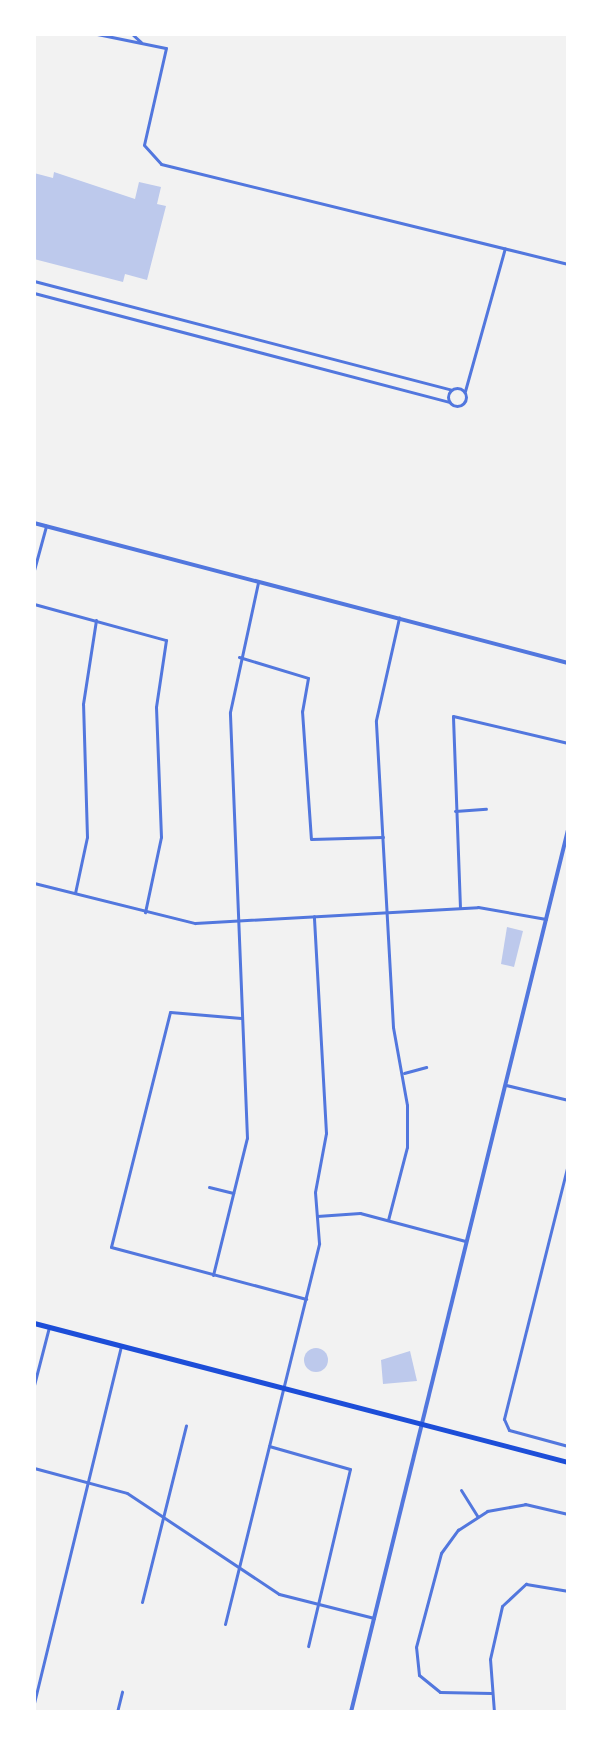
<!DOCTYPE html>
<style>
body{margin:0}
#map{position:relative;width:602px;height:1746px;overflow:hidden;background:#f2f2f2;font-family:"Varela Round",sans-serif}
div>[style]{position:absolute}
.building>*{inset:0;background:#bdc9ec}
.round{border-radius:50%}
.minor>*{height:3px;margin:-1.5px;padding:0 1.5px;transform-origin:1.5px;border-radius:1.5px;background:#5277de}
.minor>.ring{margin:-1.5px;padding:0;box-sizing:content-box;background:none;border:3px solid #5277de;border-radius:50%}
.tertiary>*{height:4px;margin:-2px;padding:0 2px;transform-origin:2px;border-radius:2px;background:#5277de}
.secondary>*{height:5px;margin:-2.5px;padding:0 2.5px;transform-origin:2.5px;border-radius:2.5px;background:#1d4ed8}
span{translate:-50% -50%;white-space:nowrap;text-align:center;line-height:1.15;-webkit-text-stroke:6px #fff;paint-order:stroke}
.frame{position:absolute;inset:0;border:36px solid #fff;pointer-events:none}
</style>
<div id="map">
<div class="building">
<div style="clip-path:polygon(54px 172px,135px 199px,139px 182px,161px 187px,157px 204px,166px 206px,147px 280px,125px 274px,123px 282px,34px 259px,34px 173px,53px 178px)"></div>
<div style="clip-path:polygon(507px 927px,523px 931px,514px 967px,501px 964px)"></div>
<div class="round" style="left:304px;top:1348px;width:24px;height:24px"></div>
<div style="clip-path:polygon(410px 1351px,417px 1381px,383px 1384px,381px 1360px)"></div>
</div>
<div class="minor">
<div style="left:97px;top:34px;width:70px;rotate:11.5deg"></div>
<div style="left:166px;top:48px;width:99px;rotate:102.8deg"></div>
<div style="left:144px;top:145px;width:25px;rotate:48deg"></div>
<div style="left:161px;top:164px;width:419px;rotate:13.8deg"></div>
<div style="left:132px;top:34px;width:12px;rotate:42deg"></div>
<div style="left:34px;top:281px;width:431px;rotate:14.6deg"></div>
<div style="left:34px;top:293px;width:429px;rotate:14.7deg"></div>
<div class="ring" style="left:448px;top:388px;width:15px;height:15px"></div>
<div style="left:465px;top:391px;width:148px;rotate:-74.4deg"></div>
<div style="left:34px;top:570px;width:46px;rotate:-74.7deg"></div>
<div style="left:34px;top:604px;width:137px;rotate:15.3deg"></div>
<div style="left:166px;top:640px;width:68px;rotate:98.5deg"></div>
<div style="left:156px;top:707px;width:130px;rotate:87.8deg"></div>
<div style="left:161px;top:837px;width:77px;rotate:102deg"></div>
<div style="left:239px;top:657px;width:72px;rotate:16.9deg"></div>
<div style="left:308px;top:678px;width:34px;rotate:100deg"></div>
<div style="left:302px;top:711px;width:128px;rotate:86deg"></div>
<div style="left:311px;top:839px;width:72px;rotate:-1.6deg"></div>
<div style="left:455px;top:811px;width:31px;rotate:-4deg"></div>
<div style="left:34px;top:883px;width:166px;rotate:14deg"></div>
<div style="left:195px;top:923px;width:283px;rotate:-3.2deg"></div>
<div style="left:478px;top:907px;width:69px;rotate:10deg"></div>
<div style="left:75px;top:893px;width:57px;rotate:-77.9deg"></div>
<div style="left:87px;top:837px;width:133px;rotate:-91.7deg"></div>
<div style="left:83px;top:704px;width:85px;rotate:-81.2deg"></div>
<div style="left:460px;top:908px;width:192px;rotate:-92.1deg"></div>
<div style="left:453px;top:716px;width:118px;rotate:13.2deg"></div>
<div style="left:241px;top:1018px;width:71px;rotate:-175.2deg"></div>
<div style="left:170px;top:1012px;width:242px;rotate:104.1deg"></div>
<div style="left:111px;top:1247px;width:202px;rotate:14.9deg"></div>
<div style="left:404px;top:1073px;width:23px;rotate:-15deg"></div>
<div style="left:506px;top:1085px;width:64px;rotate:13.6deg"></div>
<div style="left:568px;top:1164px;width:263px;rotate:104.1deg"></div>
<div style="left:504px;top:1419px;width:12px;rotate:66deg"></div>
<div style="left:509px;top:1430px;width:61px;rotate:15.2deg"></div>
<div style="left:209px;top:1187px;width:25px;rotate:14deg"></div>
<div style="left:317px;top:1216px;width:43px;rotate:-4deg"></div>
<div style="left:360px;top:1213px;width:109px;rotate:14.9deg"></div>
<div style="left:388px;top:1220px;width:75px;rotate:-75.4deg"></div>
<div style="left:407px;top:1147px;width:42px;rotate:-90deg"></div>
<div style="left:407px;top:1105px;width:79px;rotate:-100.2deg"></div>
<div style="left:393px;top:1027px;width:307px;rotate:-93.2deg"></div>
<div style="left:376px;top:720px;width:105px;rotate:-77.3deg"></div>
<div style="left:213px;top:1275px;width:141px;rotate:-76.1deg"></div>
<div style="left:247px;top:1138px;width:426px;rotate:-92.3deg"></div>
<div style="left:230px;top:712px;width:133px;rotate:-77.8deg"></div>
<div style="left:34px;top:1385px;width:60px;rotate:-75.5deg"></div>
<div style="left:269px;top:1446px;width:84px;rotate:15.9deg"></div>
<div style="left:350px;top:1469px;width:182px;rotate:103.3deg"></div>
<div style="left:34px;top:1468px;width:96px;rotate:15deg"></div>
<div style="left:127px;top:1493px;width:182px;rotate:33.6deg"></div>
<div style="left:279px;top:1594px;width:98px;rotate:14.2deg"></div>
<div style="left:461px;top:1490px;width:31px;rotate:58deg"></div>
<div style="left:142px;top:1602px;width:182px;rotate:-76deg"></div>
<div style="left:225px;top:1624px;width:392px;rotate:-76.1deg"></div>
<div style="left:319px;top:1243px;width:51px;rotate:-94.5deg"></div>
<div style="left:315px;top:1192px;width:60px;rotate:-79.4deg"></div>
<div style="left:326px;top:1133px;width:217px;rotate:-93.2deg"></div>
<div style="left:568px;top:1659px;width:42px;rotate:90deg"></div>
<div style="left:491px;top:1693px;width:51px;rotate:-178.9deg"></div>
<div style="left:440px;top:1692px;width:27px;rotate:-141deg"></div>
<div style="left:419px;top:1675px;width:28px;rotate:-96deg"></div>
<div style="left:416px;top:1647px;width:97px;rotate:-75.1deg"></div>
<div style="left:441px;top:1553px;width:29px;rotate:-54deg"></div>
<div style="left:458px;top:1530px;width:35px;rotate:-33deg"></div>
<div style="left:487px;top:1511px;width:39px;rotate:-10deg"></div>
<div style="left:525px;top:1504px;width:44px;rotate:13.1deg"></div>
<div style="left:34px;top:1703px;width:367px;rotate:-76.3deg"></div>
<div style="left:117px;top:1712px;width:21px;rotate:-76deg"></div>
<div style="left:494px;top:1712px;width:53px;rotate:-94.3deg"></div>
<div style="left:490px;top:1659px;width:54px;rotate:-77.2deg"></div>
<div style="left:502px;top:1606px;width:33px;rotate:-43deg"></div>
<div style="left:526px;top:1584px;width:43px;rotate:9.5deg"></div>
</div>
<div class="tertiary">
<div style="left:34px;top:523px;width:552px;rotate:14.69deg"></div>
<div style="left:351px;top:1712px;width:908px;rotate:-76.18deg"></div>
</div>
<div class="secondary">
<div style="left:34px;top:1323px;width:552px;rotate:14.59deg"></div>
</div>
<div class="frame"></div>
</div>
